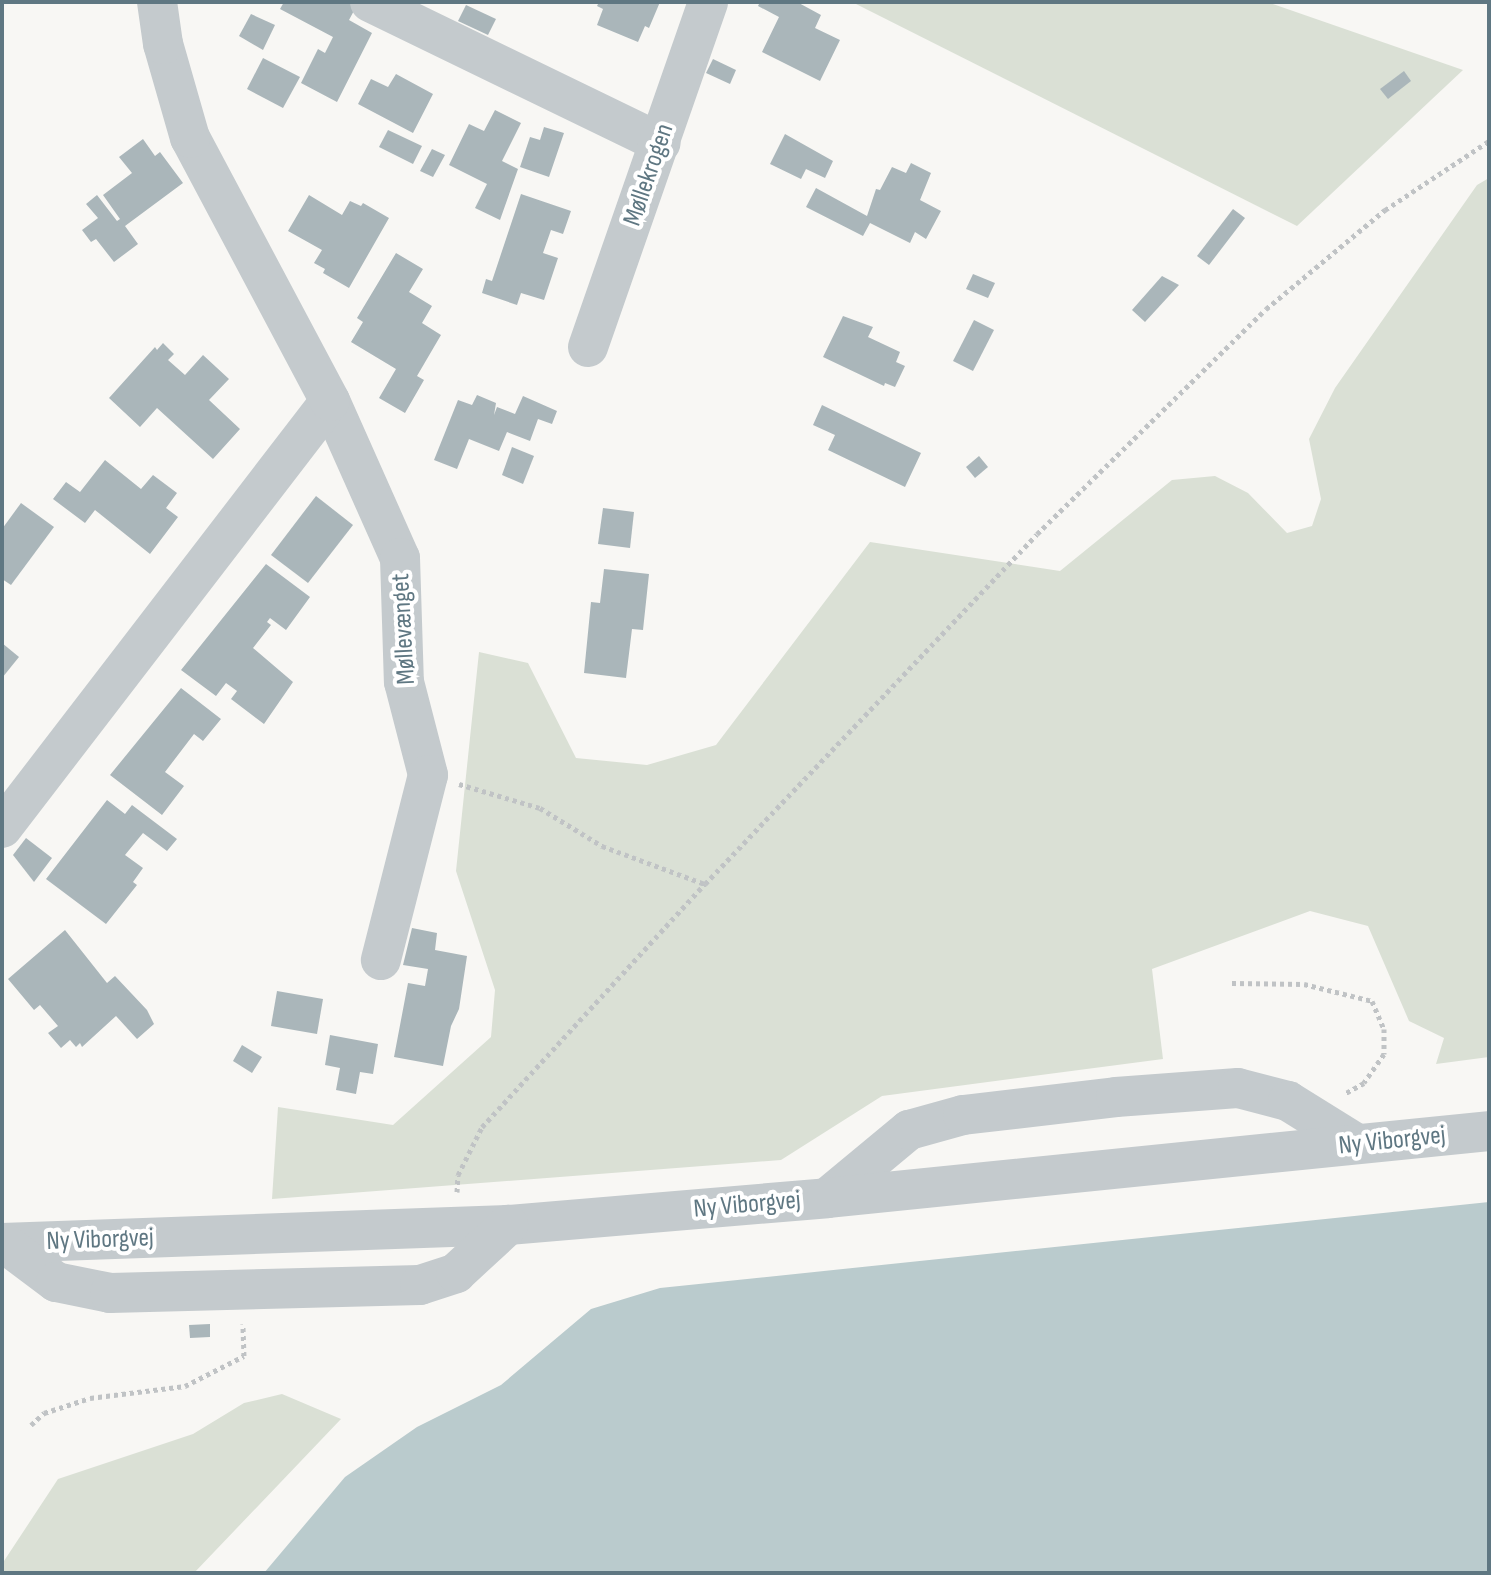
<!DOCTYPE html>
<meta charset="utf-8">
<style>
body{margin:0}
#map{position:relative;width:1491px;height:1575px;overflow:hidden;background:#f8f7f4;font-family:"Sofia Sans Condensed",sans-serif}
div>[style]{position:absolute}
.green>*{inset:0;background:#dae0d5}
.water>*{inset:0;background:#bacbcd}
.building>*{inset:0;background:#aab6ba}
.path>*{height:5px;margin-top:-2.5px;transform-origin:0;background:repeating-linear-gradient(90deg,#c0c3c5 0 4px,transparent 0 8px)}
.minor>*{height:40px;margin:-20px;padding:0 20px;transform-origin:20px;border-radius:20px;background:#c4cacd}
span{translate:-50% -50%;white-space:nowrap;text-align:center;line-height:1.15;-webkit-text-stroke:8px #fff;paint-order:stroke}
.street-label{font-size:26px;color:#5f7782}
.frame{position:absolute;inset:0;border:4px solid #5f7782;pointer-events:none}
</style>
<div id="map">
<div class="green">
<div style="clip-path:polygon(852px 2px,1267px 2px,1463px 70px,1297px 226px)"></div>
<div style="clip-path:polygon(1489px 178px,1489px 1057px,1436px 1064px,1444px 1038px,1409px 1021px,1368px 926px,1310px 911px,1152px 969px,1163px 1059px,882px 1096px,781px 1160px,272px 1199px,278px 1107px,393px 1125px,491px 1037px,495px 990px,456px 871px,479px 652px,528px 663px,576px 758px,647px 765px,716px 745px,870px 542px,1060px 571px,1172px 480px,1215px 476px,1248px 493px,1287px 533px,1312px 526px,1321px 499px,1309px 439px,1335px 388px,1477px 185px)"></div>
<div style="clip-path:polygon(282px 1394px,341px 1419px,194px 1573px,2px 1573px,2px 1564px,58px 1479px,193px 1434px,244px 1403px)"></div>
</div>
<div class="water">
<div style="clip-path:polygon(1489px 1202px,1489px 1573px,264px 1573px,345px 1477px,417px 1427px,501px 1385px,591px 1309px,660px 1288px)"></div>
</div>
<div class="building">
<div style="clip-path:polygon(284px 2px,350px 2px,357px 5px,349px 20px,372px 33px,337px 102px,301px 83px,318px 49px,325px 53px,333px 37px,280px 9px)"></div>
<div style="clip-path:polygon(599px 2px,660px 2px,649px 28px,645px 26px,638px 42px,597px 25px,603px 9px,597px 6px)"></div>
<div style="clip-path:polygon(760px 2px,797px 2px,821px 15px,815px 28px,840px 40px,820px 81px,762px 52px,779px 17px,758px 6px)"></div>
<div style="clip-path:polygon(466px 5px,496px 19px,488px 35px,458px 21px)"></div>
<div style="clip-path:polygon(251px 14px,275px 25px,263px 50px,239px 36px)"></div>
<div style="clip-path:polygon(263px 58px,300px 77px,283px 108px,247px 89px)"></div>
<div style="clip-path:polygon(713px 59px,736px 70px,730px 84px,706px 73px)"></div>
<div style="clip-path:polygon(1404px 71px,1411px 81px,1388px 99px,1380px 89px)"></div>
<div style="clip-path:polygon(396px 74px,433px 94px,413px 133px,358px 104px,371px 79px,388px 87px)"></div>
<div style="clip-path:polygon(495px 110px,521px 123px,502px 161px,518px 169px,500px 220px,475px 208px,487px 184px,449px 165px,469px 124px,484px 131px)"></div>
<div style="clip-path:polygon(544px 127px,564px 133px,549px 177px,520px 167px,530px 137px,540px 140px)"></div>
<div style="clip-path:polygon(388px 130px,422px 146px,413px 164px,379px 147px)"></div>
<div style="clip-path:polygon(785px 134px,833px 161px,825px 178px,806px 169px,801px 179px,770px 164px)"></div>
<div style="clip-path:polygon(143px 139px,155px 156px,160px 152px,183px 183px,125px 226px,138px 244px,114px 262px,96px 239px,91px 242px,82px 230px,98px 218px,86px 204px,97px 195px,117px 221px,120px 219px,103px 195px,132px 173px,119px 157px)"></div>
<div style="clip-path:polygon(432px 149px,445px 155px,433px 177px,420px 171px)"></div>
<div style="clip-path:polygon(911px 163px,931px 173px,920px 200px,941px 211px,926px 239px,915px 232px,910px 243px,870px 223px,863px 236px,806px 207px,816px 188px,867px 216px,876px 189px,880px 190px,892px 167px,906px 173px)"></div>
<div style="clip-path:polygon(521px 194px,571px 211px,563px 234px,551px 230px,543px 253px,558px 258px,544px 300px,521px 293px,517px 305px,482px 293px,486px 279px,492px 281px)"></div>
<div style="clip-path:polygon(309px 195px,342px 215px,350px 201px,361px 206px,363px 203px,389px 218px,349px 288px,323px 273px,325px 269px,314px 263px,322px 250px,288px 231px)"></div>
<div style="clip-path:polygon(1233px 209px,1245px 218px,1209px 265px,1197px 256px)"></div>
<div style="clip-path:polygon(396px 253px,423px 269px,409px 292px,432px 306px,422px 323px,441px 335px,417px 376px,424px 380px,405px 413px,379px 398px,396px 369px,351px 342px,363px 322px,357px 318px)"></div>
<div style="clip-path:polygon(973px 274px,995px 283px,988px 298px,966px 289px)"></div>
<div style="clip-path:polygon(1162px 276px,1179px 285px,1145px 322px,1132px 310px)"></div>
<div style="clip-path:polygon(843px 316px,873px 327px,868px 337px,900px 352px,896px 362px,905px 366px,895px 387px,885px 383px,884px 386px,823px 357px)"></div>
<div style="clip-path:polygon(974px 320px,994px 330px,973px 371px,953px 361px)"></div>
<div style="clip-path:polygon(163px 343px,174px 354px,168px 360px,185px 375px,203px 355px,229px 379px,209px 400px,240px 429px,213px 459px,157px 408px,140px 427px,109px 398px,155px 347px,157px 350px)"></div>
<div style="clip-path:polygon(477px 395px,496px 403px,494px 415px,497px 407px,515px 414px,523px 396px,557px 411px,552px 424px,538px 419px,530px 441px,507px 432px,499px 451px,469px 439px,457px 469px,434px 460px,458px 400px,472px 405px)"></div>
<div style="clip-path:polygon(822px 405px,921px 453px,905px 487px,828px 450px,835px 435px,813px 425px)"></div>
<div style="clip-path:polygon(512px 447px,534px 456px,523px 484px,502px 475px)"></div>
<div style="clip-path:polygon(979px 456px,988px 467px,975px 478px,966px 467px)"></div>
<div style="clip-path:polygon(105px 460px,141px 489px,153px 475px,177px 493px,166px 508px,178px 517px,150px 554px,95px 510px,85px 523px,53px 499px,66px 482px,80px 492px)"></div>
<div style="clip-path:polygon(316px 496px,353px 525px,308px 583px,271px 555px)"></div>
<div style="clip-path:polygon(21px 503px,54px 527px,11px 585px,2px 579px,2px 529px)"></div>
<div style="clip-path:polygon(603px 508px,634px 512px,630px 548px,598px 544px)"></div>
<div style="clip-path:polygon(266px 564px,310px 597px,286px 630px,270px 618px,267px 622px,271px 625px,253px 648px,293px 682px,264px 724px,231px 699px,237px 691px,226px 683px,216px 696px,181px 670px)"></div>
<div style="clip-path:polygon(604px 569px,649px 574px,643px 630px,632px 629px,626px 678px,584px 673px,591px 602px,600px 603px)"></div>
<div style="clip-path:polygon(2px 643px,19px 657px,2px 678px)"></div>
<div style="clip-path:polygon(181px 688px,221px 719px,203px 741px,194px 734px,165px 772px,184px 786px,162px 815px,110px 775px)"></div>
<div style="clip-path:polygon(107px 800px,125px 814px,132px 805px,177px 839px,167px 851px,143px 833px,125px 855px,143px 868px,133px 882px,137px 885px,106px 924px,46px 879px)"></div>
<div style="clip-path:polygon(26px 838px,52px 858px,34px 882px,13px 855px)"></div>
<div style="clip-path:polygon(412px 928px,437px 933px,435px 950px,467px 956px,459px 1009px,451px 1026px,443px 1066px,394px 1057px,408px 983px,425px 986px,428px 969px,403px 965px)"></div>
<div style="clip-path:polygon(65px 930px,107px 983px,115px 976px,147px 1010px,154px 1024px,137px 1039px,116px 1016px,82px 1047px,80px 1043px,76px 1047px,70px 1040px,61px 1048px,48px 1033px,58px 1026px,40px 1005px,34px 1010px,8px 979px)"></div>
<div style="clip-path:polygon(277px 991px,323px 999px,317px 1034px,271px 1026px)"></div>
<div style="clip-path:polygon(330px 1035px,378px 1044px,373px 1074px,360px 1072px,356px 1094px,336px 1090px,340px 1068px,325px 1065px)"></div>
<div style="clip-path:polygon(242px 1045px,262px 1057px,252px 1073px,233px 1061px)"></div>
<div style="clip-path:polygon(210px 1324px,210px 1337px,190px 1338px,189px 1325px)"></div>
</div>
<div class="path">
<div style="left:459px;top:784px;width:84px;rotate:16.5deg"></div>
<div style="left:540px;top:808px;width:73px;rotate:31.5deg"></div>
<div style="left:602px;top:846px;width:110px;rotate:20.3deg"></div>
<div style="left:1232px;top:983px;width:72px;rotate:0.8deg"></div>
<div style="left:1304px;top:984px;width:70px;rotate:14deg"></div>
<div style="left:1372px;top:1001px;width:30px;rotate:67deg"></div>
<div style="left:1384px;top:1029px;width:25px;rotate:90deg"></div>
<div style="left:1384px;top:1054px;width:35px;rotate:125deg"></div>
<div style="left:1364px;top:1083px;width:23px;rotate:151deg"></div>
<div style="left:457px;top:1192px;width:17px;rotate:-87deg"></div>
<div style="left:458px;top:1175px;width:54px;rotate:-63.4deg"></div>
<div style="left:482px;top:1127px;width:330px;rotate:-47.5deg"></div>
<div style="left:705px;top:884px;width:482px;rotate:-46.5deg"></div>
<div style="left:1037px;top:534px;width:321px;rotate:-44.5deg"></div>
<div style="left:1266px;top:309px;width:155px;rotate:-39.8deg"></div>
<div style="left:1385px;top:210px;width:125px;rotate:-33.6deg"></div>
<div style="left:31px;top:1425px;width:18px;rotate:-43deg"></div>
<div style="left:44px;top:1413px;width:48px;rotate:-18.1deg"></div>
<div style="left:90px;top:1398px;width:96px;rotate:-7.2deg"></div>
<div style="left:185px;top:1386px;width:66px;rotate:-27deg"></div>
<div style="left:244px;top:1356px;width:32px;rotate:-92deg"></div>
</div>
<div class="minor">
<div style="left:370px;top:2px;width:323px;rotate:25.9deg"></div>
<div style="left:588px;top:347px;width:365px;rotate:-70.8deg"></div>
<div style="left:330px;top:401px;width:172px;rotate:66deg"></div>
<div style="left:400px;top:558px;width:124px;rotate:88.2deg"></div>
<div style="left:404px;top:682px;width:96px;rotate:75.5deg"></div>
<div style="left:428px;top:775px;width:191px;rotate:104.3deg"></div>
<div style="left:2px;top:828px;width:538px;rotate:-52.47deg"></div>
<div style="left:330px;top:401px;width:298px;rotate:-118deg"></div>
<div style="left:190px;top:138px;width:98px;rotate:-106deg"></div>
<div style="left:163px;top:44px;width:42px;rotate:-98.1deg"></div>
<div style="left:827px;top:1198px;width:107px;rotate:-39.7deg"></div>
<div style="left:909px;top:1130px;width:56px;rotate:-15.5deg"></div>
<div style="left:963px;top:1115px;width:154px;rotate:-6.7deg"></div>
<div style="left:1116px;top:1097px;width:122px;rotate:-4.2deg"></div>
<div style="left:1238px;top:1088px;width:52px;rotate:14.6deg"></div>
<div style="left:1288px;top:1101px;width:81px;rotate:31.9deg"></div>
<div style="left:2px;top:1243px;width:506px;rotate:-2.04deg"></div>
<div style="left:508px;top:1225px;width:320px;rotate:-4.8deg"></div>
<div style="left:827px;top:1198px;width:665px;rotate:-5.78deg"></div>
<div style="left:4px;top:1243px;width:65px;rotate:36.9deg"></div>
<div style="left:56px;top:1282px;width:55px;rotate:11.5deg"></div>
<div style="left:110px;top:1293px;width:310px;rotate:-1.5deg"></div>
<div style="left:420px;top:1285px;width:38px;rotate:-18deg"></div>
<div style="left:456px;top:1273px;width:71px;rotate:-42.7deg"></div>
</div>
<div class="street-label">
<span style="left:649px;top:175px;rotate:-71deg">Møllekrogen</span>
<span style="left:404px;top:629px;rotate:-93deg">Møllevænget</span>
<span style="left:1392px;top:1141px;rotate:-6deg">Ny Viborgvej</span>
<span style="left:747px;top:1205px;rotate:-5deg">Ny Viborgvej</span>
<span style="left:100px;top:1240px;rotate:-2deg">Ny Viborgvej</span>
</div>
<div class="frame"></div>
</div>
